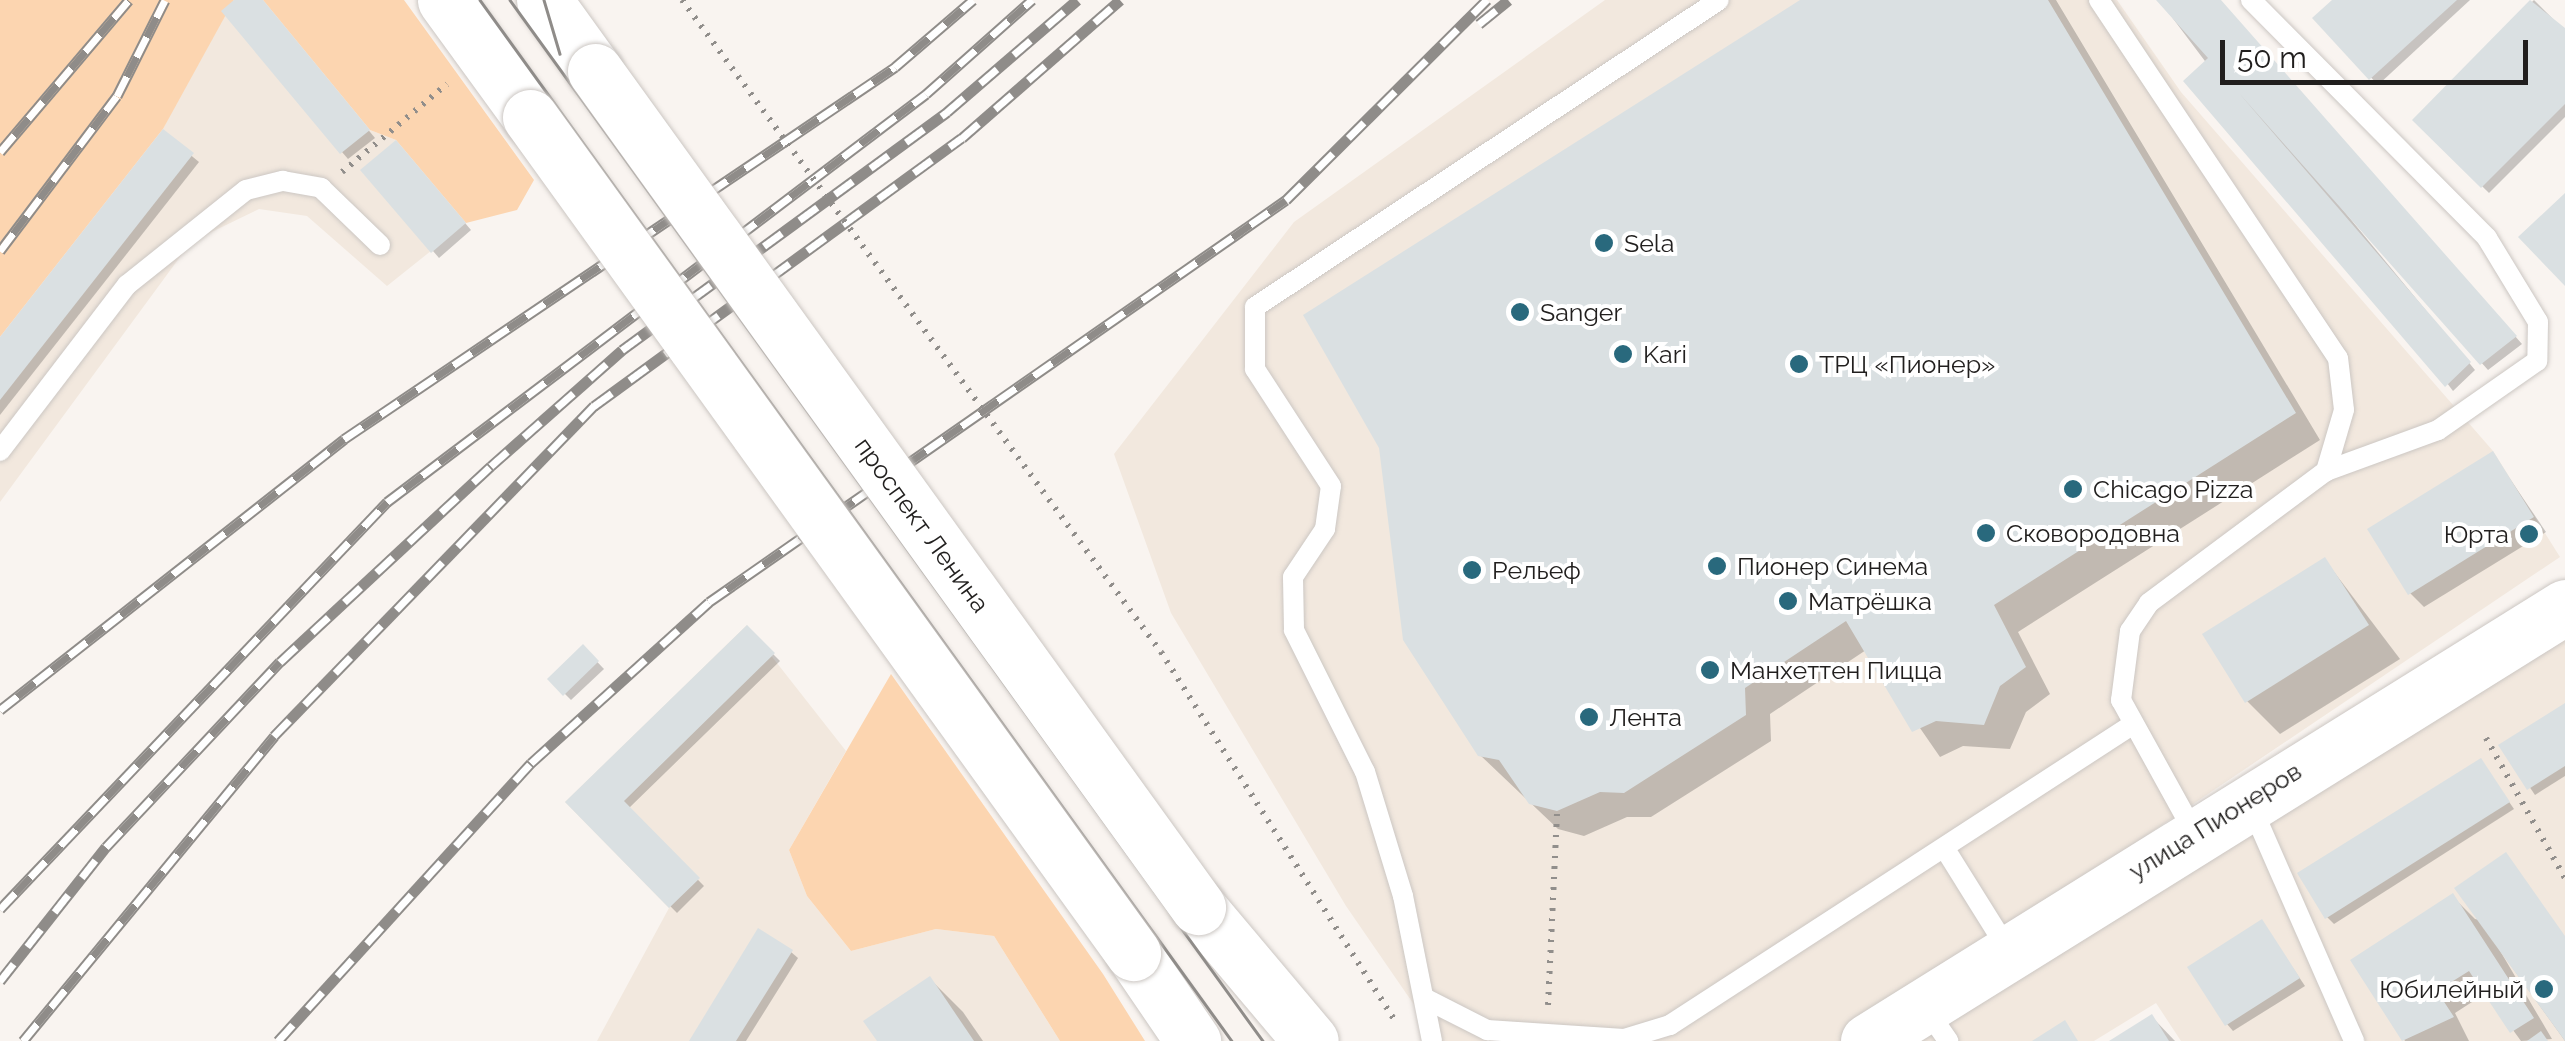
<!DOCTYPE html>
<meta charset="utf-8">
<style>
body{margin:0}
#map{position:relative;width:2565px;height:1041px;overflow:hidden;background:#f9f4f0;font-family:Raleway,sans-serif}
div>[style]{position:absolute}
.built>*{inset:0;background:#f2e8de}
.green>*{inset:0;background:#fcd5b0}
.shadow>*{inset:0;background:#0003}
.building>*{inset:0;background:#dae0e2}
.path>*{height:6px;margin-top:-3px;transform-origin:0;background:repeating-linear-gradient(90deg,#918e8b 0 2.5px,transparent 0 10.5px)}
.roads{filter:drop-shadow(0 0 2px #ccc7c3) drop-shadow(0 0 2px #ccc7c3)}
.lane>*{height:20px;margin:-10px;padding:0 10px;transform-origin:10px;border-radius:10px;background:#fff}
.secondary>*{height:55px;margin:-27.5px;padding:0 27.5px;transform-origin:27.5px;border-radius:27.5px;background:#fff}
.primary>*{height:55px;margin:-27.5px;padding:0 27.5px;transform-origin:27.5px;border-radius:27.5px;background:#fff}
.tram>*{height:2.5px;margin:-1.25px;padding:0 1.25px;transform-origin:1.25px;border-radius:1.25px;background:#8f8c89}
.rail>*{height:11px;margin-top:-5.5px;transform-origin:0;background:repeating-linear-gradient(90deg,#fff 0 22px,#8f8c89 0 44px);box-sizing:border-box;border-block:2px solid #8f8c89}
.path-bridge>*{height:6px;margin-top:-3px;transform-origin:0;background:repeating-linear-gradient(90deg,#918e8b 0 2.5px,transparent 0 10.5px)}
.bridges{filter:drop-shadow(0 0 2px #ccc7c3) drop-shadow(0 0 2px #ccc7c3)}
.primary-bridge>*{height:55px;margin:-27.5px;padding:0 27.5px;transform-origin:27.5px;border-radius:27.5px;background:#fff}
.dots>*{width:28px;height:28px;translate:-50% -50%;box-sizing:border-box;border:5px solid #fff;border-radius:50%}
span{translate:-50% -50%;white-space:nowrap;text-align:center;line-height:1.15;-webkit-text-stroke:8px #fff;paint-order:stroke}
.poi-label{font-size:25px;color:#211f1e}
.left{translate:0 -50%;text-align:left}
.right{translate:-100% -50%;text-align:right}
.street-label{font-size:25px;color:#211f1e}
.scale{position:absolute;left:2220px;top:40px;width:308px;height:45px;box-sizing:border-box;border:5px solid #211f1e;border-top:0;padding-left:12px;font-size:30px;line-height:35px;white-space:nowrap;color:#211f1e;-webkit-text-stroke:8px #fff;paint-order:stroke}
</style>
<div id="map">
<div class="built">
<div style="clip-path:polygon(263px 0,370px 130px,396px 140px,466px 223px,387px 286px,307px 216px,259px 209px,191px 242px,0 502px,0 337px,163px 129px,221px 11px)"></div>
<div style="clip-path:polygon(1605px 0,2117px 0,2181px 92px,2493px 451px,2560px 557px,1841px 1041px,1439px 1041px,1346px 906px,1171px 613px,1114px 454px,1294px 222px)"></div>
<div style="clip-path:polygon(747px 625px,846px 751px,789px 850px,807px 896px,851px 951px,936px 929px,994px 936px,1060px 1041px,597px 1041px,669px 908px,565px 802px)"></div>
<div style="clip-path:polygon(2565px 636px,2565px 1041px,2181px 1041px,2156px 1003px,2094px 1041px,1919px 1041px)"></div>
</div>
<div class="green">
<div style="clip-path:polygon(0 0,234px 0,163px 129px,0 337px)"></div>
<div style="clip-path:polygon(263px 0,404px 0,534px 180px,517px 210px,466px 223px,396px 140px,370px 130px)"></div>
<div style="clip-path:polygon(891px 674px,1103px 974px,1145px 1041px,1060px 1041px,994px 936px,936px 929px,851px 951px,807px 896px,789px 850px)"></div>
</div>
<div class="shadow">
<div style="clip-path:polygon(238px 0,261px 0,375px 138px,348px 159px,342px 152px,225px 11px)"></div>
<div style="clip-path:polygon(1805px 0,2056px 0,2320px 440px,2018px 632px,2050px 694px,2026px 712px,2010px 749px,1963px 746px,1940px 757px,1866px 650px,1770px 714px,1771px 741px,1651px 817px,1627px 817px,1584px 836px,1558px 829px,1480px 755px)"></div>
<div style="clip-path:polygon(2159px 0,2219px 0,2522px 344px,2488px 370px,2306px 165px,2475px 370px,2453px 391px)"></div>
<div style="clip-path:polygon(2336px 0,2470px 0,2378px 85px,2316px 18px)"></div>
<div style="clip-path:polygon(2534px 0,2565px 31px,2565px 117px,2489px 193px,2415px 120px)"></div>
<div style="clip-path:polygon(164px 133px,199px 162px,0 415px,0 341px)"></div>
<div style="clip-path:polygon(402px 149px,471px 230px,439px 258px,433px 251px)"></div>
<div style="clip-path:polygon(2493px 454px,2546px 532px,2424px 607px,2410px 593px)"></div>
<div style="clip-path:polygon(2325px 560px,2400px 659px,2280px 734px,2247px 701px)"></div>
<div style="clip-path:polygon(747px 628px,780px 661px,628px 809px,704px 886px,677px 913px,568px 802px)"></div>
<div style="clip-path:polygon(583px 647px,604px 669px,571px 700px,550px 679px)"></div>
<div style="clip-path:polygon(2565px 706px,2565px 776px,2535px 795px,2502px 746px)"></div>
<div style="clip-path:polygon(2481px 761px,2514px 809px,2334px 924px,2327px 917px)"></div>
<div style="clip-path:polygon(2453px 897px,2475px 919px,2565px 937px,2565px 1041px,2499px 949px,2552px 1039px,2521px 1041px,2486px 993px,2455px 1013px,2469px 1041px,2405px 1041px,2353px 961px)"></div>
<div style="clip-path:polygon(2262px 922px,2305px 986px,2233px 1031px,2227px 1024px)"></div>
<div style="clip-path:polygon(791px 952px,798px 958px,746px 1041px,692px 1041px)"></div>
<div style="clip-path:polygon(930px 979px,963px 1012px,983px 1041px,880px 1041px)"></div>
<div style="clip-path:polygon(2152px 1017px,2175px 1041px,2114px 1041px)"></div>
</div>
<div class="building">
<div style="clip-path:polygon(234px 0,263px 0,370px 130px,340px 154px,221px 11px)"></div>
<div style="clip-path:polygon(1800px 0,2048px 0,2296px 413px,1994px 605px,2026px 667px,2000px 686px,1984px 725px,1936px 721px,1912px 732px,1846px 621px,1745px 688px,1746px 715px,1624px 793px,1600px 792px,1557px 811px,1529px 804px,1499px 760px,1478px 756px,1403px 640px,1379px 448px,1303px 315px)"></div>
<div style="clip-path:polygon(2156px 0,2221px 0,2517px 336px,2480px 365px,2238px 92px,2471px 362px,2445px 387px,2183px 81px,2208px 58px)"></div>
<div style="clip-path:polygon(2332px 0,2457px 0,2369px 80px,2312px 18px)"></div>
<div style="clip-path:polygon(2530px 0,2565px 28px,2565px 104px,2481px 188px,2412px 120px)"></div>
<div style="clip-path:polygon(163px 129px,194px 153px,0 400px,0 337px)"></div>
<div style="clip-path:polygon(396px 140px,466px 223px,431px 253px,360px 170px)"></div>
<div style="clip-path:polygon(2565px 193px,2565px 286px,2518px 237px)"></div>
<div style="clip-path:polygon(2493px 451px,2534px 517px,2408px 595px,2367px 529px)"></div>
<div style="clip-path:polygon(2325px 557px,2369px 625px,2245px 703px,2202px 634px)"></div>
<div style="clip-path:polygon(747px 625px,775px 653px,624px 801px,700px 878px,669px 908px,565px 802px)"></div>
<div style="clip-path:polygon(583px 644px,599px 661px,563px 696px,547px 679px)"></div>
<div style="clip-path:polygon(2565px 703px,2565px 766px,2527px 790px,2498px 745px)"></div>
<div style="clip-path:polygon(2481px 758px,2510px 802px,2325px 919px,2297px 873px)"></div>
<div style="clip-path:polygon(2506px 852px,2565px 936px,2565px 1041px,2454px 888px)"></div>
<div style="clip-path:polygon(2453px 893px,2534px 1018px,2510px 1033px,2469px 971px,2437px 991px,2454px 1017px,2402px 1041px,2350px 960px)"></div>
<div style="clip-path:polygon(2262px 919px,2300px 978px,2225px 1026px,2187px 967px)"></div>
<div style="clip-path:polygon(758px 928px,793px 950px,736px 1041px,689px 1041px)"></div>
<div style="clip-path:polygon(930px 976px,974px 1041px,877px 1041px,863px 1021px)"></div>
<div style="clip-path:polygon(2152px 1014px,2169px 1041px,2109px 1041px)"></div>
<div style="clip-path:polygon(2065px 1020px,2078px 1041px,2032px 1041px)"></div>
<div style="clip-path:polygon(2541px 1031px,2548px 1041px,2527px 1041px)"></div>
</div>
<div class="path">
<div style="left:342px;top:172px;width:137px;rotate:-40deg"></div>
<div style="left:1161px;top:652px;width:439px;rotate:57.6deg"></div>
<div style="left:2486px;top:738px;width:161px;rotate:60.6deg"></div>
<div style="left:1548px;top:1005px;width:194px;rotate:-87.3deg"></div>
</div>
<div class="roads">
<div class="lane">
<div style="left:2099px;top:0;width:430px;rotate:56.3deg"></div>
<div style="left:2338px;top:358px;width:52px;rotate:83.4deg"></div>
<div style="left:2344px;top:410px;width:64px;rotate:106.4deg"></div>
<div style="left:2326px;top:471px;width:221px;rotate:143.3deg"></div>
<div style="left:2149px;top:603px;width:34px;rotate:124deg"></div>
<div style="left:2130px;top:631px;width:70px;rotate:97.4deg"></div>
<div style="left:2121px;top:700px;width:151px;rotate:61.1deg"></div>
<div style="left:2251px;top:0;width:335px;rotate:45.2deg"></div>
<div style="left:2487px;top:238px;width:98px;rotate:58.7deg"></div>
<div style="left:2538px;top:322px;width:39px;rotate:91deg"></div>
<div style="left:2537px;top:361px;width:121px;rotate:145.1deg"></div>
<div style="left:2438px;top:430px;width:119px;rotate:159.9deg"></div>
<div style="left:0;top:451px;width:209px;rotate:-52.6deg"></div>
<div style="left:127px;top:285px;width:152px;rotate:-38.6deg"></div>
<div style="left:246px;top:190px;width:38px;rotate:-14deg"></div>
<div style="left:283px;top:181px;width:39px;rotate:10deg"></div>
<div style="left:321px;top:188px;width:82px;rotate:44deg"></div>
<div style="left:2251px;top:806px;width:257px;rotate:66.3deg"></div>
<div style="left:1945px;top:849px;width:119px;rotate:58deg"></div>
<div style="left:1424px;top:998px;width:71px;rotate:26.9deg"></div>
<div style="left:1487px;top:1030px;width:137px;rotate:3.8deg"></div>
<div style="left:1624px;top:1039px;width:48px;rotate:-16.9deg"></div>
<div style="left:1670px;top:1025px;width:551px;rotate:-33deg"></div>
<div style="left:1926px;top:1009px;width:39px;rotate:55deg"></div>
<div style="left:1432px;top:1041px;width:148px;rotate:-101.3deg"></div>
<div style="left:1403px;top:896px;width:130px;rotate:-107deg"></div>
<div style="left:1365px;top:772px;width:159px;rotate:-116.6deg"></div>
<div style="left:1294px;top:630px;width:53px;rotate:-91.1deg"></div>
<div style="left:1293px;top:577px;width:58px;rotate:-56.3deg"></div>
<div style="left:1325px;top:529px;width:43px;rotate:-82.1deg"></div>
<div style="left:1331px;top:486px;width:140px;rotate:-123deg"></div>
<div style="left:1255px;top:369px;width:62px;rotate:-90deg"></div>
<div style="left:1255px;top:307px;width:556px;rotate:-33.49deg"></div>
</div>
<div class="secondary">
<div style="left:1868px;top:1041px;width:821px;rotate:-31.91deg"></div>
</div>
<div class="primary">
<div style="left:445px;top:0;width:145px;rotate:54deg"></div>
<div style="left:544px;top:0;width:87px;rotate:54.3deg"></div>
<div style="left:1198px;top:907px;width:175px;rotate:49.9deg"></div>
<div style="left:1133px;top:953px;width:107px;rotate:55.7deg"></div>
</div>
</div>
<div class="tram">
<div style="left:480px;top:0;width:1284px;rotate:54.16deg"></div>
<div style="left:510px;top:0;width:1285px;rotate:54.12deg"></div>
<div style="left:544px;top:0;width:56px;rotate:73.5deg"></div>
</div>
<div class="rail">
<div style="left:1479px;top:24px;width:38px;rotate:-39deg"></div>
<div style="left:0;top:152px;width:199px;rotate:-49.7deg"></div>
<div style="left:0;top:251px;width:194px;rotate:-53deg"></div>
<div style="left:117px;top:96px;width:107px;rotate:-63.4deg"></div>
<div style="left:0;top:710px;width:438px;rotate:-38.2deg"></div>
<div style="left:344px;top:439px;width:665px;rotate:-34.02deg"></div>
<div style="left:895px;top:67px;width:103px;rotate:-40.7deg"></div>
<div style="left:0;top:909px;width:562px;rotate:-46.44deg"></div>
<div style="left:387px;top:502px;width:676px;rotate:-37.12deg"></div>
<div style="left:926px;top:94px;width:142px;rotate:-41.6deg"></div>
<div style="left:0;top:981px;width:171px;rotate:-51.7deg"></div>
<div style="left:106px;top:847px;width:254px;rotate:-46.8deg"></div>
<div style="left:280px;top:662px;width:288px;rotate:-42.9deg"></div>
<div style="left:491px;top:466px;width:175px;rotate:-41.5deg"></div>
<div style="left:622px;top:350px;width:403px;rotate:-36.2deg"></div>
<div style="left:947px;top:112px;width:172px;rotate:-40.7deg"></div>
<div style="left:23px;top:1041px;width:395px;rotate:-50.5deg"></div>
<div style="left:274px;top:736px;width:460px;rotate:-45.9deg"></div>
<div style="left:594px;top:406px;width:455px;rotate:-36.1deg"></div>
<div style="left:962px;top:138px;width:210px;rotate:-41.1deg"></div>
<div style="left:278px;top:1041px;width:376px;rotate:-47.7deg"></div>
<div style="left:531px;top:763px;width:240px;rotate:-42.1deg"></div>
<div style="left:709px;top:602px;width:703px;rotate:-34.87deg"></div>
<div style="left:1286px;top:200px;width:284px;rotate:-44.9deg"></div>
</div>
<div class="path-bridge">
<div style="left:682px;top:0;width:809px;rotate:53.7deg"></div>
</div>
<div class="bridges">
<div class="primary-bridge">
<div style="left:595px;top:71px;width:1031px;rotate:54.2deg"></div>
<div style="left:530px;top:117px;width:1031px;rotate:54.2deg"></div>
</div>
</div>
<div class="dots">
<div style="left:1604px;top:243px;background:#29697d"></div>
<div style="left:1520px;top:312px;background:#29697d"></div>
<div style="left:1623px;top:354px;background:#29697d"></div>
<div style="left:1799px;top:364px;background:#29697d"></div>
<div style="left:2073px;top:489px;background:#29697d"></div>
<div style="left:1986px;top:533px;background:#29697d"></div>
<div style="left:2529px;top:534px;background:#29697d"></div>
<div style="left:1717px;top:566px;background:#29697d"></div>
<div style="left:1472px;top:570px;background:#29697d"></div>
<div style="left:1788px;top:601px;background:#29697d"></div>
<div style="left:1710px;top:670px;background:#29697d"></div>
<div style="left:1589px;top:717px;background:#29697d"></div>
<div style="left:2544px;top:989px;background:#29697d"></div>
</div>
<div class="poi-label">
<span class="left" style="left:1624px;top:243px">Sela</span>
<span class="left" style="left:1540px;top:312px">Sanger</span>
<span class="left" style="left:1643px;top:354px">Kari</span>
<span class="left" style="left:1819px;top:364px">ТРЦ «Пионер»</span>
<span class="left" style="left:2093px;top:489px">Chicago Pizza</span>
<span class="left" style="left:2006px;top:533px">Сковородовна</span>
<span class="right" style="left:2509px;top:534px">Юрта</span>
<span class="left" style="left:1737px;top:566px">Пионер Синема</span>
<span class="left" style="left:1492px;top:570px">Рельеф</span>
<span class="left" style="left:1808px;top:601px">Матрёшка</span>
<span class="left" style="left:1730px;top:670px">Манхеттен Пицца</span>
<span class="left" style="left:1609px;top:717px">Лента</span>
<span class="right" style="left:2524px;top:989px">Юбилейный</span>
</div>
<div class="street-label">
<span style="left:922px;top:525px;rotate:54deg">проспект Ленина</span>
<span style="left:2215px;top:821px;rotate:-32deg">улица Пионеров</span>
</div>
<div class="scale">50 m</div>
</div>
